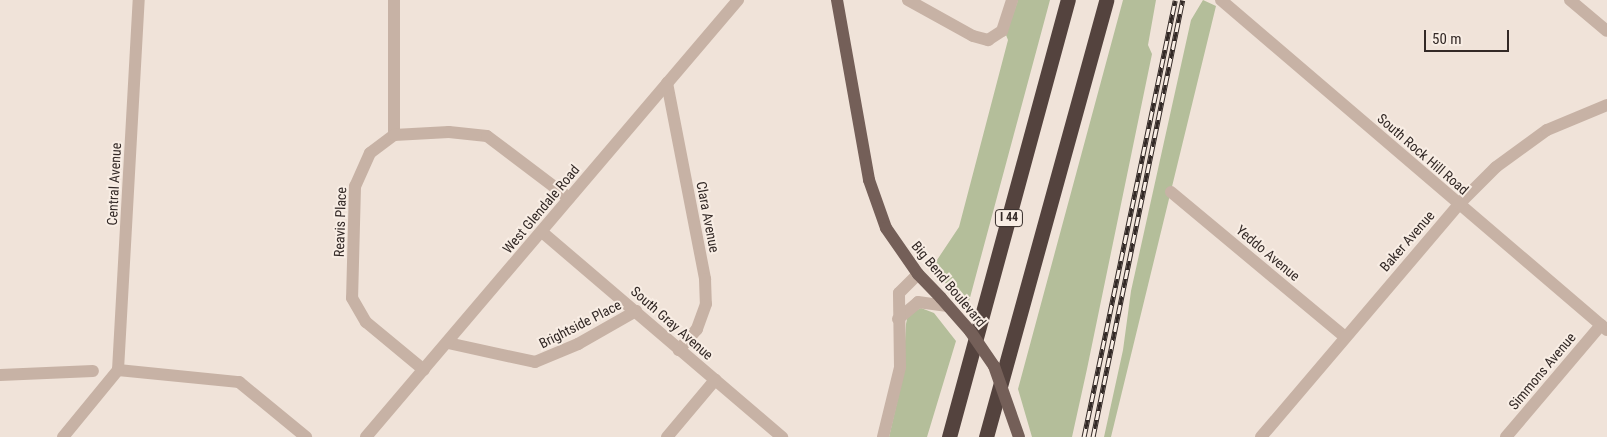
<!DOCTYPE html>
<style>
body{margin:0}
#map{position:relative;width:1607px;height:437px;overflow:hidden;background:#f0e3d9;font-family:"Roboto Condensed",sans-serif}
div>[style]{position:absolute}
.green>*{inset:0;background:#b4be9a}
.minor>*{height:12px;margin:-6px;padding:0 6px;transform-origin:6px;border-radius:6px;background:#c7b2a5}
.major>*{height:12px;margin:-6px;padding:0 6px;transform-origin:6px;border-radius:6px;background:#745f58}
.highway>*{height:15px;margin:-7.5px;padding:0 7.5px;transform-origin:7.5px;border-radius:7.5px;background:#54433e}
.rail>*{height:5px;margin-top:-2.5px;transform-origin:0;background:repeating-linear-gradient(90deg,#f8ede4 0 9px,#332926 0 18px);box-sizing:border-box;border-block:1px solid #332926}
.major-bridge>*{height:12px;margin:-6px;padding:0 6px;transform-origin:6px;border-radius:6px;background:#745f58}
span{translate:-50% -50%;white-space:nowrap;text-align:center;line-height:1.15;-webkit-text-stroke:4px #f8ede4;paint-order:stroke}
.shield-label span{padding:1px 4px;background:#f8ede4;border:1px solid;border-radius:4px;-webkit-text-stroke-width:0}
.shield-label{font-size:12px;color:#332926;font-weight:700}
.street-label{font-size:14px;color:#332926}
.scale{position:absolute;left:1424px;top:30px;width:85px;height:22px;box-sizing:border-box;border:2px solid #332926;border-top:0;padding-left:6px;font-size:15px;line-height:18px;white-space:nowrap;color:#332926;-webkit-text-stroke:4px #f8ede4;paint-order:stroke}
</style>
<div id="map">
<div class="green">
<div style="clip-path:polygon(1018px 0,1050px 0,968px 305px,931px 269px,959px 227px,1008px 40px,1006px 35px)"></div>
<div style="clip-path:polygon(1123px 0,1156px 0,1148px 45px,1152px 54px,1087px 369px,1072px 437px,1032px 437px,1018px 389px)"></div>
<div style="clip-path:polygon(1203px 0,1216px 6px,1111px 437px,1104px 437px,1123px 350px,1131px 291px,1191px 20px)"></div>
<div style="clip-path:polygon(921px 308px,934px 313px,956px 341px,927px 437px,889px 437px,903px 376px,906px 324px,908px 314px)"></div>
</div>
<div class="minor">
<div style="left:394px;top:0;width:135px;rotate:90deg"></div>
<div style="left:394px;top:135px;width:30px;rotate:143deg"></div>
<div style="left:370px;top:153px;width:36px;rotate:114deg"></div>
<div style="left:355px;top:186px;width:112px;rotate:91.5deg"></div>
<div style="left:352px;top:298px;width:28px;rotate:60deg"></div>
<div style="left:366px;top:322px;width:75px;rotate:39.6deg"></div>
<div style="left:908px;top:0;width:74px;rotate:29deg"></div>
<div style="left:973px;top:36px;width:16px;rotate:15deg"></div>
<div style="left:988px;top:40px;width:17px;rotate:-33deg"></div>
<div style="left:1002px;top:31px;width:33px;rotate:-72deg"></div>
<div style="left:1221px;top:0;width:508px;rotate:40.53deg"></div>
<div style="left:1570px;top:0;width:48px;rotate:40deg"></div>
<div style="left:667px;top:83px;width:200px;rotate:79deg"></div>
<div style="left:705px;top:279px;width:25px;rotate:88deg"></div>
<div style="left:706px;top:304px;width:27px;rotate:110deg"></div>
<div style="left:697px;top:329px;width:28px;rotate:131deg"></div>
<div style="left:394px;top:135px;width:55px;rotate:-3.1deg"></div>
<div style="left:449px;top:132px;width:38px;rotate:6deg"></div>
<div style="left:487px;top:136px;width:103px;rotate:37.1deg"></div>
<div style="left:1171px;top:192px;width:226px;rotate:39.8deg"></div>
<div style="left:542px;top:232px;width:316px;rotate:40.5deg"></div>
<div style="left:898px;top:319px;width:26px;rotate:-40deg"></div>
<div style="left:918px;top:302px;width:30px;rotate:8deg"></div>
<div style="left:448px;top:343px;width:89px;rotate:12.3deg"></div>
<div style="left:535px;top:362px;width:47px;rotate:-22.7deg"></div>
<div style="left:578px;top:344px;width:67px;rotate:-29.6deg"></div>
<div style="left:118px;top:370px;width:371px;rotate:-86.8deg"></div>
<div style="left:118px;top:370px;width:122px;rotate:5.7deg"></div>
<div style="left:239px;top:382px;width:87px;rotate:39.4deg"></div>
<div style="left:0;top:375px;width:93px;rotate:-2.5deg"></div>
<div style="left:63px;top:437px;width:87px;rotate:-50.6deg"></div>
<div style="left:366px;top:437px;width:574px;rotate:-49.59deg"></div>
<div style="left:667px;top:437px;width:75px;rotate:-49.9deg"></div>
<div style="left:883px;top:437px;width:72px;rotate:-76.3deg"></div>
<div style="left:900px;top:367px;width:74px;rotate:-90.8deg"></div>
<div style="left:899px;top:293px;width:27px;rotate:-45deg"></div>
<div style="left:1261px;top:437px;width:306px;rotate:-49.6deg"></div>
<div style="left:1459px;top:204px;width:52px;rotate:-45deg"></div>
<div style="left:1496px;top:167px;width:63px;rotate:-36deg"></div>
<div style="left:1547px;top:130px;width:65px;rotate:-22.6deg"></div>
<div style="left:1506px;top:437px;width:147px;rotate:-49.7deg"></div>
</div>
<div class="major">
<div style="left:837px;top:0;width:183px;rotate:79.9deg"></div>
<div style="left:869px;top:180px;width:51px;rotate:70.5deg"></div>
<div style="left:886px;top:228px;width:56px;rotate:55.2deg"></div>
<div style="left:918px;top:274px;width:33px;rotate:46deg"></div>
</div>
<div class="highway">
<div style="left:949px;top:437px;width:453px;rotate:-74.8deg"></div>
<div style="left:986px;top:437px;width:453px;rotate:-74.6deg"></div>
</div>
<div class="rail">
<div style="left:1084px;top:437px;width:446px;rotate:-78.2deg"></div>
<div style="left:1093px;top:437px;width:446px;rotate:-78.4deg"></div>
</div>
<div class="major-bridge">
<div style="left:941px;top:298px;width:44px;rotate:48.7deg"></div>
<div style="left:970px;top:331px;width:42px;rotate:55.6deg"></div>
<div style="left:994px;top:366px;width:75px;rotate:70.6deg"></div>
</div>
<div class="shield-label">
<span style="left:1009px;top:218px">I 44</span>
</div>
<div class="street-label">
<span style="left:1423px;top:154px;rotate:41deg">South Rock Hill Road</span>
<span style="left:114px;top:184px;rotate:-87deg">Central Avenue</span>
<span style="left:541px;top:209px;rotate:-50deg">West Glendale Road</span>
<span style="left:708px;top:217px;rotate:79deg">Clara Avenue</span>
<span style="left:340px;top:222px;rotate:-88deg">Reavis Place</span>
<span style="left:1407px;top:241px;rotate:-49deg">Baker Avenue</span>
<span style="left:1268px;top:253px;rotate:40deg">Yeddo Avenue</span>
<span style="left:949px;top:284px;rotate:50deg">Big Bend Boulevard</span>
<span style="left:672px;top:323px;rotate:41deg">South Gray Avenue</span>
<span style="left:580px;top:324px;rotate:-27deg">Brightside Place</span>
<span style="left:1542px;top:371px;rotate:-50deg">Simmons Avenue</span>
</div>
<div class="scale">50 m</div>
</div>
